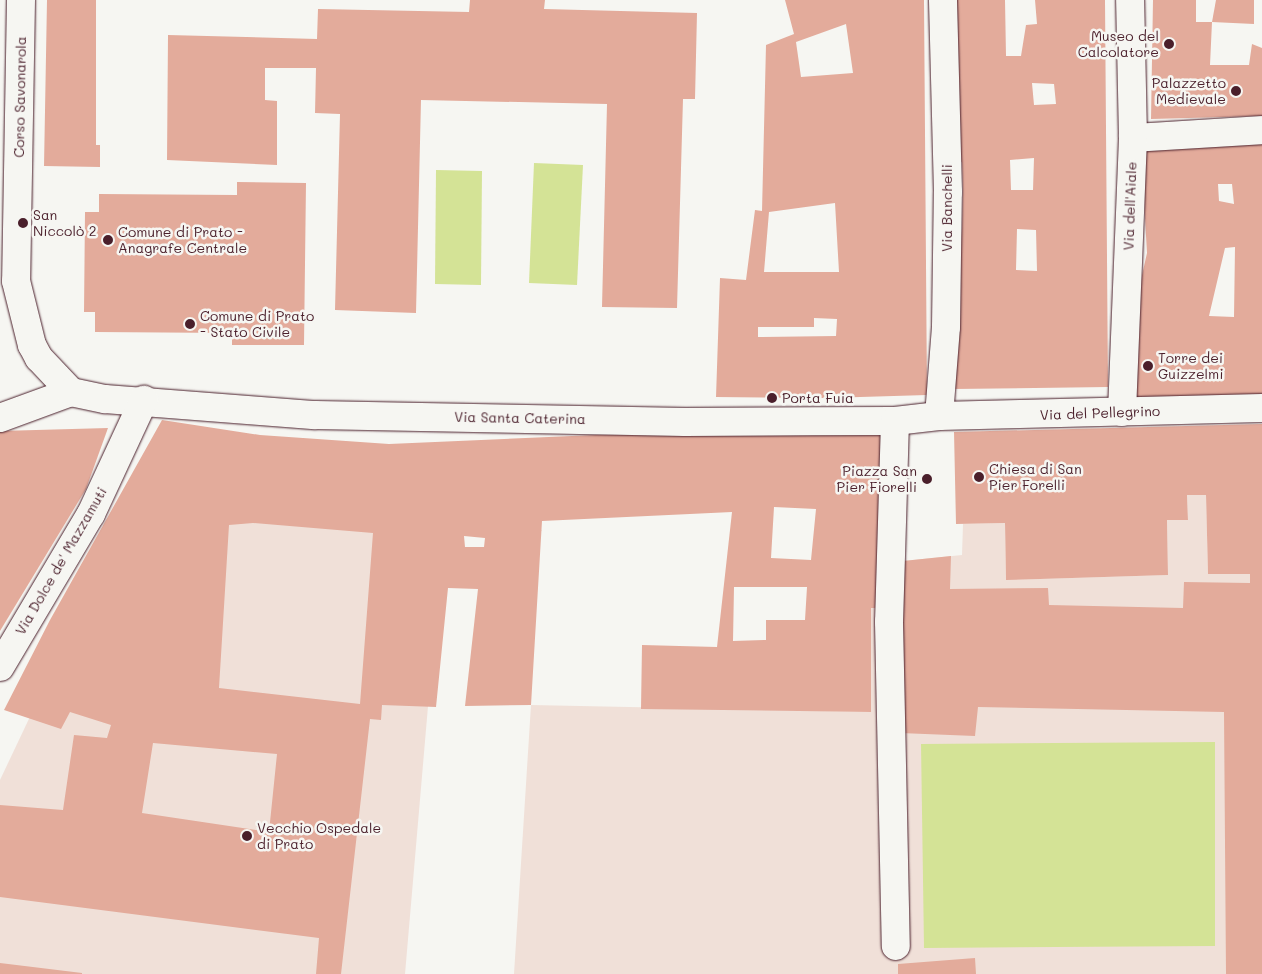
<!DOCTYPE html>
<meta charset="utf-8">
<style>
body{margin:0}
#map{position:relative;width:1262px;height:974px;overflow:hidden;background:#f6f6f2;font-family:Mali,sans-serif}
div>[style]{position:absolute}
.built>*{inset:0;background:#f0e0d8}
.green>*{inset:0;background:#d4e396}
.building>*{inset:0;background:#e3ab9b}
.roads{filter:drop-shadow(0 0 1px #4a1f2b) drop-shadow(0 0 1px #4a1f2b)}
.pedestrian>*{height:28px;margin:-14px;padding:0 14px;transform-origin:14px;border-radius:14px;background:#f6f6f2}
.minor>*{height:28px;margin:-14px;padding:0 14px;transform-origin:14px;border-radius:14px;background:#f6f6f2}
.dots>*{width:14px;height:14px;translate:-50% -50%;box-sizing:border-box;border:2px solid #f6f6f2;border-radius:50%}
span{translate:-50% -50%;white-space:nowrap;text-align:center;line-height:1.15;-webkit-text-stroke:5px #f6f6f2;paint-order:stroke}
.poi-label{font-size:14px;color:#4a1f2b}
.right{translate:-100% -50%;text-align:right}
.left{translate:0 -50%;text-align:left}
.street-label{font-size:14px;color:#4a1f2b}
</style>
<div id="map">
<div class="built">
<div style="clip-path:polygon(165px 432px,450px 450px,405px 974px,0 974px,0 780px)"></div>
<div style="clip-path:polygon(1187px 495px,1206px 495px,1208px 574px,1250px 574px,1262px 974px,514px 974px,531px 705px,871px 712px,871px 608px,903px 561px,962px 555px,963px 524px,1005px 523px,1006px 580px,1168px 575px,1167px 520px,1188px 520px)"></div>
</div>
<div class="green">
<div style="clip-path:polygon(534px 163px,583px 165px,577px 285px,529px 283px)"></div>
<div style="clip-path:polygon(436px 170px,482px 171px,481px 285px,435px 284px)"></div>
<div style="clip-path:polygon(1215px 742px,1215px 946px,924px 948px,921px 744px)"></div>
</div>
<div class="building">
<div style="clip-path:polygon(47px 0,96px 0,96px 145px,100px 145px,100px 167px,44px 166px)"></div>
<div style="clip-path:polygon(470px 0,545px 0,544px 9px,697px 13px,695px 99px,683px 99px,677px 308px,602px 307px,607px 104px,421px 100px,416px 313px,335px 310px,340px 114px,315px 113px,316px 68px,265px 68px,265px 100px,277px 101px,277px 165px,167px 160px,168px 35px,317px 39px,318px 9px,469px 12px)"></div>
<div style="clip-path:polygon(evenodd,785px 0,924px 0,927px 395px,827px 398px,716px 397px,720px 278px,746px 280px,755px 210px,762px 211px,766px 45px,794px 34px,785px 0,846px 24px,853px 73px,801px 77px,796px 42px,846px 24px,785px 0,835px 203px,839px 272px,764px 272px,769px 212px,835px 203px,785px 0,814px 318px,837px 319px,836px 336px,758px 337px,758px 327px,814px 327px,814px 318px)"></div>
<div style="clip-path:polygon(evenodd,956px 0,1005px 0,1006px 56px,1021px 56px,1026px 25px,1037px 24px,1035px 0,1105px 0,1108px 387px,953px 389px,957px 262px,962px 229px,963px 189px,962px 162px,955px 163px,956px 0,1032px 83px,1054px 84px,1056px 104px,1034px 105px,1032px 83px,956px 0,1034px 158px,1033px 190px,1011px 190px,1010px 160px,1034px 158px,956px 0,1017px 229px,1036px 230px,1037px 271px,1016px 270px,1017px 229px)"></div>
<div style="clip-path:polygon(1153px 0,1196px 0,1196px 22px,1212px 22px,1210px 65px,1249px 65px,1252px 44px,1262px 48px,1262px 116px,1151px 119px)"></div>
<div style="clip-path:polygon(1216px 0,1254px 0,1254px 24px,1212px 22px)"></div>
<div style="clip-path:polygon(evenodd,1262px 140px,1262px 398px,1128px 403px,1130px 329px,1147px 253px,1141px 148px,1262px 140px,1218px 184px,1232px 184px,1234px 204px,1219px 201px,1218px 184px,1262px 140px,1235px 247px,1234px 317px,1209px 316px,1225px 248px,1235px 247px)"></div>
<div style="clip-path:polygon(237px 182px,306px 183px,304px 345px,232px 345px,232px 333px,95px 332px,95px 312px,84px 312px,85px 212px,99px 212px,99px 194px,237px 195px)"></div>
<div style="clip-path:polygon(evenodd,162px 420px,260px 435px,389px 444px,735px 429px,888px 430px,884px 608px,871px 608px,871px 712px,641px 709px,642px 645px,717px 647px,732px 512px,542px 521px,531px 705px,465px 706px,478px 589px,448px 588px,436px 707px,382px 705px,381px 720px,370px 719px,341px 974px,316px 974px,319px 938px,0 897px,0 805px,63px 810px,74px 735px,107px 738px,111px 725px,70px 712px,61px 729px,4px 710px,50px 620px,162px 420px,774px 507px,816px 509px,811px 560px,771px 558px,774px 507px,162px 420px,253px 523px,373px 533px,360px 704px,219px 688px,229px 525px,253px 523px,162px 420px,464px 536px,485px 538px,484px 547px,465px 547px,464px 536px,162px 420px,734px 587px,807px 587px,805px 620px,766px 620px,766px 640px,733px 641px,734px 587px,162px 420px,153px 743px,277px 754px,269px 832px,142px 813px,153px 743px)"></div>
<div style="clip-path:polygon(1262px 424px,1262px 974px,1226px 974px,1224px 712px,978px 707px,975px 736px,900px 733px,903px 561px,951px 556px,950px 589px,1048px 588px,1049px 605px,1183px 608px,1184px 582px,1250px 583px,1250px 574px,1208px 574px,1206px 495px,1187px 495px,1188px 520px,1167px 520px,1168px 575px,1006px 580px,1005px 523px,956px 524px,954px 432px)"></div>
<div style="clip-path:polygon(108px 428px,86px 489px,0 631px,0 431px)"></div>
<div style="clip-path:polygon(975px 958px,976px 974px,898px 974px,898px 964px)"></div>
<div style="clip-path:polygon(0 963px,82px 973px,82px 974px,0 974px)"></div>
</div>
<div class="roads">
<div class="pedestrian">
<div style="left:1133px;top:138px;width:129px;rotate:-3.5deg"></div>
<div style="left:0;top:418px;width:76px;rotate:-20.1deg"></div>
</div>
<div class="minor">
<div style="left:21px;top:0;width:281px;rotate:91deg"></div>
<div style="left:16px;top:281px;width:66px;rotate:76deg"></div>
<div style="left:32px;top:345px;width:15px;rotate:62deg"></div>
<div style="left:39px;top:358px;width:47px;rotate:46.7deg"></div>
<div style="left:71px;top:392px;width:35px;rotate:12deg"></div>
<div style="left:105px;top:399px;width:211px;rotate:4.4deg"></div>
<div style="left:315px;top:415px;width:370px;rotate:1.1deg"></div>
<div style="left:685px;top:422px;width:210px;rotate:-0.3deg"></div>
<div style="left:895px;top:421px;width:44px;rotate:-6.5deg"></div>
<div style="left:939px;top:416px;width:323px;rotate:-1.4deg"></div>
<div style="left:1122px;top:412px;width:274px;rotate:-87.7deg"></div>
<div style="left:1133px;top:138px;width:138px;rotate:-91.2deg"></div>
<div style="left:939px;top:416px;width:89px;rotate:-85.5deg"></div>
<div style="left:946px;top:327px;width:135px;rotate:-89.2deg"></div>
<div style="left:948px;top:192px;width:192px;rotate:-91.5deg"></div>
<div style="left:895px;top:421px;width:201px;rotate:91.7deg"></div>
<div style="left:889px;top:622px;width:324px;rotate:88.8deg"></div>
<div style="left:0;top:667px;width:178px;rotate:-59.3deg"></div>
<div style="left:91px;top:514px;width:126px;rotate:-65.1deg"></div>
</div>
</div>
<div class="dots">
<div style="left:1169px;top:44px;background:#4a1f2b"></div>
<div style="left:1236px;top:91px;background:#4a1f2b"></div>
<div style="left:23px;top:223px;background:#4a1f2b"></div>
<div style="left:108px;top:240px;background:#4a1f2b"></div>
<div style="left:190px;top:324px;background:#4a1f2b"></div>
<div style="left:1148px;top:366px;background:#4a1f2b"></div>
<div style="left:772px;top:398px;background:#4a1f2b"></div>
<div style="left:979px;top:477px;background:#4a1f2b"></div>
<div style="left:927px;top:479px;background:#4a1f2b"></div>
<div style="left:247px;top:836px;background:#4a1f2b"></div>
</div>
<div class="poi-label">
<span class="right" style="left:1159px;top:44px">Museo del<br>Calcolatore</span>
<span class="right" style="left:1226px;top:91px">Palazzetto<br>Medievale</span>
<span class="left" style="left:33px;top:223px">San<br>Niccolò 2</span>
<span class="left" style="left:118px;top:240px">Comune di Prato -<br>Anagrafe Centrale</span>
<span class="left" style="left:200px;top:324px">Comune di Prato<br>- Stato Civile</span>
<span class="left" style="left:1158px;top:366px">Torre dei<br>Guizzelmi</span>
<span class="left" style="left:782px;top:398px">Porta Fuia</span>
<span class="left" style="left:989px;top:477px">Chiesa di San<br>Pier Forelli</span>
<span class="right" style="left:917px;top:479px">Piazza San<br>Pier Fiorelli</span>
<span class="left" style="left:257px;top:836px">Vecchio Ospedale<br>di Prato</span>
</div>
<div class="street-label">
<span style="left:20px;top:97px;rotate:-89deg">Corso Savonarola</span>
<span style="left:1130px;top:206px;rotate:-88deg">Via dell'Aiale</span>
<span style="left:947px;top:208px;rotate:-90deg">Via Banchelli</span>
<span style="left:1100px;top:413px;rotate:-2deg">Via del Pellegrino</span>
<span style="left:520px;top:418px;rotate:1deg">Via Santa Caterina</span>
<span style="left:61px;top:561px;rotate:-60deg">Via Dolce de' Mazzamuti</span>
</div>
</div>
